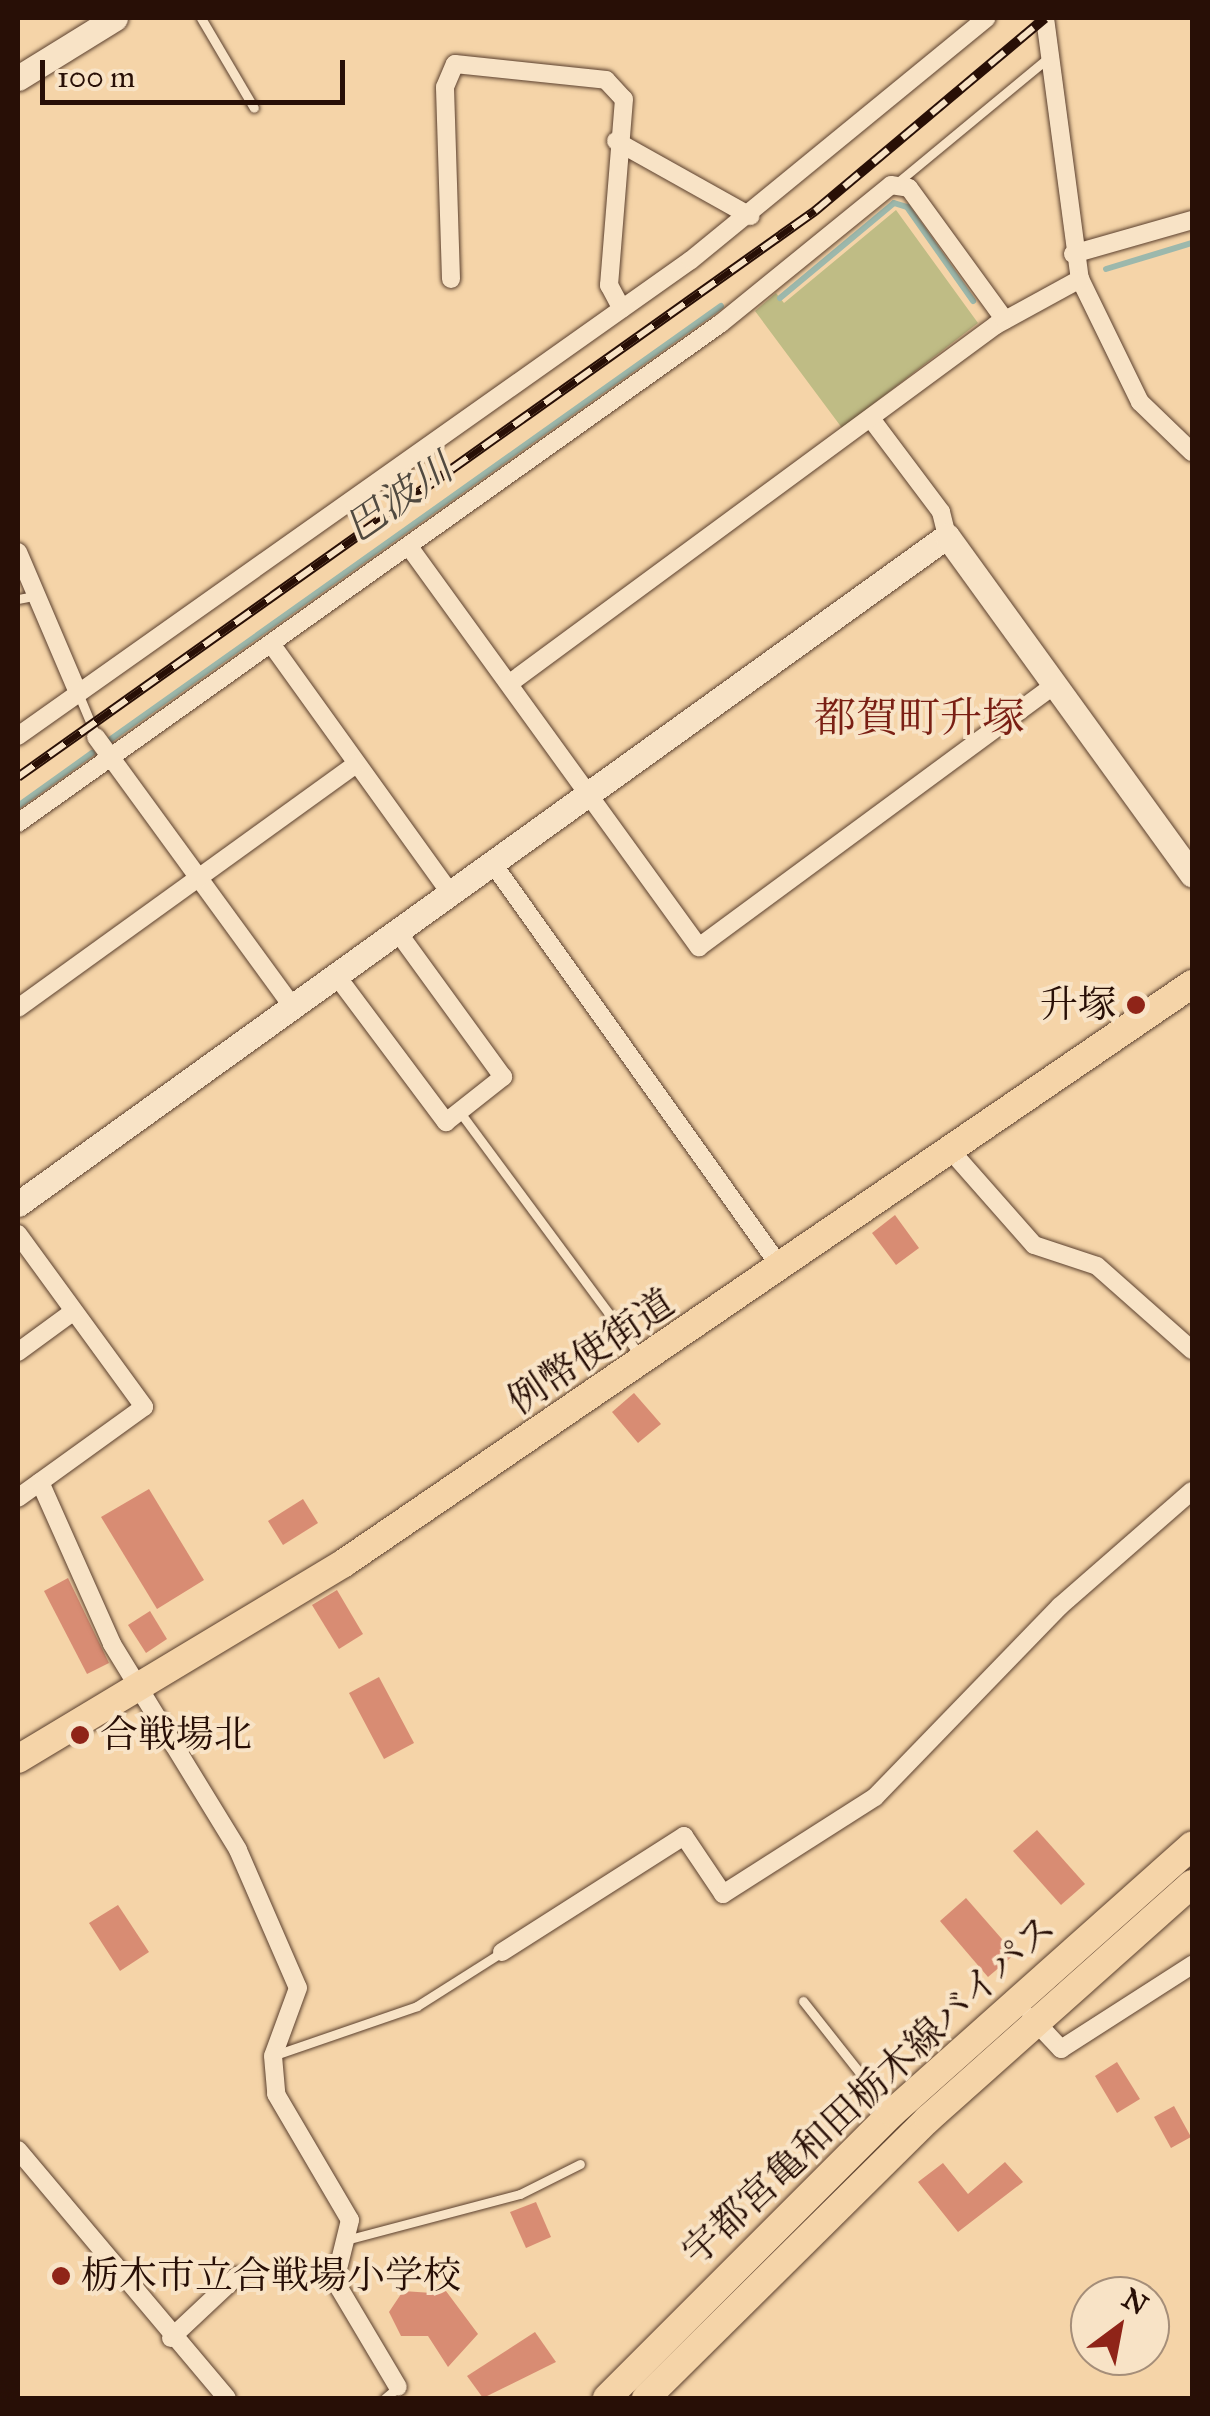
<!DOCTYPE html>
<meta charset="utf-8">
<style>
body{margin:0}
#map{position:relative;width:1210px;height:2416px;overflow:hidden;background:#f5d4a8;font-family:"IM FELL Great Primer","Noto Serif JP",serif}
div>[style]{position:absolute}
.green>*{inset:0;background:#bfbc85}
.stream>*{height:6px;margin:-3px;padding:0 3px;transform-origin:3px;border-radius:3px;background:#9cb8ac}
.building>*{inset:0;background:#d88c73}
.roads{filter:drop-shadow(0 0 2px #5b402e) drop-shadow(0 0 2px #5b402e)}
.lane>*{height:9px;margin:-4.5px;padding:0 4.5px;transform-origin:4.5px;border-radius:4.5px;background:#f8e3c6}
.street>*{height:18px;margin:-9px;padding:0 9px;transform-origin:9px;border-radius:9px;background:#f8e3c6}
.secondary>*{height:25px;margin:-12.5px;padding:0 12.5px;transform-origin:12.5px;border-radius:12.5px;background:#f8e3c6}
.primary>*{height:28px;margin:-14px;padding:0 14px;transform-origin:14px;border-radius:14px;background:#f5d4a8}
.rail>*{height:10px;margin-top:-5px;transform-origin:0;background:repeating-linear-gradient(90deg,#f8e3c6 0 19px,#280f06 0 38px);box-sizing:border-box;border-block:2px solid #280f06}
.dots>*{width:28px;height:28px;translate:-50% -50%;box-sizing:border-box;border:5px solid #f8e3c6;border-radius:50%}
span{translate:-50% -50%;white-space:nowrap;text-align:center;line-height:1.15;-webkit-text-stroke:8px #f8e3c6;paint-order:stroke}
.poi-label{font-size:38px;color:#280f06}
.right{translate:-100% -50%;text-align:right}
.left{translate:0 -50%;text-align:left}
.street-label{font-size:38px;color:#280f06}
.water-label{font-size:40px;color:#514a40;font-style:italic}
.quarter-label{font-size:42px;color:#7a1f14}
.frame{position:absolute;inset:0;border:20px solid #280f06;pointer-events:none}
.north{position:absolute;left:1070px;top:2276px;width:100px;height:100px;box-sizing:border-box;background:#f8e3c6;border:2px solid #a58e79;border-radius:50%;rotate:32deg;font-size:28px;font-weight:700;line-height:40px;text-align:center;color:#280f06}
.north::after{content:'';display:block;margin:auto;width:35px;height:45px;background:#8f2418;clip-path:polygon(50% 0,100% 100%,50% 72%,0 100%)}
.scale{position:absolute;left:40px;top:60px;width:305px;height:45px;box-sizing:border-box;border:5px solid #280f06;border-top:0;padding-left:12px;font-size:30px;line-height:35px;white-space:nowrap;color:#280f06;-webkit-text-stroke:8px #f8e3c6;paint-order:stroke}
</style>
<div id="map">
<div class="green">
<div style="clip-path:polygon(896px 210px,978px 323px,842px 428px,755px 311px,776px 293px,784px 303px)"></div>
</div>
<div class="stream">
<div style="left:1106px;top:269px;width:90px;rotate:-16.8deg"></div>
<div style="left:780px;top:298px;width:148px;rotate:-39.8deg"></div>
<div style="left:894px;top:203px;width:14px;rotate:17deg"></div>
<div style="left:907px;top:207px;width:115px;rotate:54.9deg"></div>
<div style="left:111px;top:739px;width:748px;rotate:-35.37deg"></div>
<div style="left:18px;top:806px;width:91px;rotate:-35.6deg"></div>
</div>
<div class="building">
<div style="clip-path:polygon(895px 1215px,919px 1248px,896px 1265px,872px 1233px)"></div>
<div style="clip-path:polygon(634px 1393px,661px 1424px,638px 1443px,612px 1412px)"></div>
<div style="clip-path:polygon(149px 1489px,204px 1580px,157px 1609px,101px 1517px)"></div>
<div style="clip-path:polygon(303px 1499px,318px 1523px,283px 1545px,268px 1521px)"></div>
<div style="clip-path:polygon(68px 1578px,109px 1663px,87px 1674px,44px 1591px)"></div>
<div style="clip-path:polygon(337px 1590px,363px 1634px,339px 1649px,312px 1605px)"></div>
<div style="clip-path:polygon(150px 1611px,167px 1639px,146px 1653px,128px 1625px)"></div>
<div style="clip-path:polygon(379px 1677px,414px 1743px,384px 1759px,349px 1693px)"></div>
<div style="clip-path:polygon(1037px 1830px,1085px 1884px,1061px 1905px,1013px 1851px)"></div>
<div style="clip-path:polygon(966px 1898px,1015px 1954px,988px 1977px,940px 1921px)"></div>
<div style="clip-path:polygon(118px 1905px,149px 1952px,120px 1971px,89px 1923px)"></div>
<div style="clip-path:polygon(1117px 2062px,1140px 2099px,1117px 2113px,1095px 2076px)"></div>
<div style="clip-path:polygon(1174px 2106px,1191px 2137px,1171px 2148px,1154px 2117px)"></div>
<div style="clip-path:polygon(1005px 2162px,1023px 2182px,958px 2232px,918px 2182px,943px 2163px,968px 2194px)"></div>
<div style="clip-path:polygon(536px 2202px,551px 2237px,526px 2248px,510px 2212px)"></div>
<div style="clip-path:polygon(440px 2283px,478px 2334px,448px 2367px,428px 2336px,401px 2336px,389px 2312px,403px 2291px,432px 2293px)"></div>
<div style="clip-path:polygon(535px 2332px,556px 2362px,483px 2398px,467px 2376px)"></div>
</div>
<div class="roads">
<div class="lane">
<div style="left:201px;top:18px;width:104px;rotate:59.5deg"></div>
<div style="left:898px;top:182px;width:196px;rotate:-39.6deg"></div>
<div style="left:18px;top:599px;width:20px;rotate:-11deg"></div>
<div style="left:78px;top:693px;width:47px;rotate:67.3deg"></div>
<div style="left:459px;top:1111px;width:305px;rotate:53.5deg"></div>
<div style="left:803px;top:2001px;width:140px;rotate:51.7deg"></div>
<div style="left:275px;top:2055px;width:150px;rotate:-19deg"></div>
<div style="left:417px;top:2006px;width:101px;rotate:-32.4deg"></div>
<div style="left:342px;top:2241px;width:184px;rotate:-14.8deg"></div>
<div style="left:520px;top:2194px;width:67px;rotate:-26.6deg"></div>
<div style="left:385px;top:2398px;width:17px;rotate:-40deg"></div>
</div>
<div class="street">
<div style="left:1045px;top:18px;width:263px;rotate:82.4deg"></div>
<div style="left:1080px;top:279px;width:137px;rotate:64deg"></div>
<div style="left:1140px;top:402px;width:72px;rotate:43.9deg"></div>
<div style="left:616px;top:141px;width:154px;rotate:29.2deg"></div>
<div style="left:1073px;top:254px;width:124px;rotate:-15.9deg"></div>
<div style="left:451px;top:279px;width:192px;rotate:-91.8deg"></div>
<div style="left:445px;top:87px;width:25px;rotate:-67deg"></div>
<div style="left:455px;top:64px;width:152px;rotate:6deg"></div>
<div style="left:606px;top:80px;width:26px;rotate:47deg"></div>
<div style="left:624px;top:99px;width:187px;rotate:94.6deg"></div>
<div style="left:609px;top:285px;width:27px;rotate:62deg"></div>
<div style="left:872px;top:420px;width:115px;rotate:53.1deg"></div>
<div style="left:941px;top:512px;width:25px;rotate:76deg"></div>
<div style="left:410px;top:548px;width:493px;rotate:54.1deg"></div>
<div style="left:699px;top:947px;width:441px;rotate:-36.4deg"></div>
<div style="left:18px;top:552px;width:153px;rotate:66.9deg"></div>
<div style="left:272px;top:645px;width:307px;rotate:54.3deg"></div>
<div style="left:510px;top:683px;width:604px;rotate:-36.38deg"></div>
<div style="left:996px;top:325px;width:96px;rotate:-28.7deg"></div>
<div style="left:18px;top:736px;width:824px;rotate:-35.27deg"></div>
<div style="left:691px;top:260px;width:382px;rotate:-39.3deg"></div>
<div style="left:96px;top:737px;width:333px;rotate:53.9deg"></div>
<div style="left:18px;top:823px;width:861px;rotate:-35.41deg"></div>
<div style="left:720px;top:324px;width:220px;rotate:-39.1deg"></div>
<div style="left:891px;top:185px;width:18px;rotate:9deg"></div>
<div style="left:909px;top:188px;width:163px;rotate:54deg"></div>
<div style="left:493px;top:864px;width:496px;rotate:54.5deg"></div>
<div style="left:336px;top:975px;width:184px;rotate:53.2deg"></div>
<div style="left:446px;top:1122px;width:73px;rotate:-38.3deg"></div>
<div style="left:503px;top:1077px;width:177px;rotate:-126deg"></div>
<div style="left:18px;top:1008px;width:417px;rotate:-35.8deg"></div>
<div style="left:952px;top:1152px;width:124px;rotate:48.6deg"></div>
<div style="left:1034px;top:1245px;width:66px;rotate:18.4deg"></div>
<div style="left:1097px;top:1266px;width:127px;rotate:41.5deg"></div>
<div style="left:18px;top:1234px;width:214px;rotate:53.9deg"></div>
<div style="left:144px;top:1407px;width:155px;rotate:144.2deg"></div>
<div style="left:18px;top:1352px;width:69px;rotate:-36.2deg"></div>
<div style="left:40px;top:1482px;width:177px;rotate:66deg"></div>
<div style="left:112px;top:1644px;width:241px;rotate:58.5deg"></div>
<div style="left:238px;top:1850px;width:150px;rotate:66.5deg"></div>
<div style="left:298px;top:1988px;width:72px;rotate:110.2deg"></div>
<div style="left:273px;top:2056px;width:38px;rotate:85deg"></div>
<div style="left:276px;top:2094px;width:146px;rotate:59.6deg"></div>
<div style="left:350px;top:2220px;width:63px;rotate:103.8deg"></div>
<div style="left:335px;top:2281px;width:123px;rotate:59.3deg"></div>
<div style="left:502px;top:1952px;width:216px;rotate:-32.5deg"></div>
<div style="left:684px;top:1836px;width:70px;rotate:56.1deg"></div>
<div style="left:723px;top:1894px;width:180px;rotate:-32.5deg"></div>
<div style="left:875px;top:1797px;width:266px;rotate:-45.9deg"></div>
<div style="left:1060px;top:1606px;width:175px;rotate:-41.1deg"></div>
<div style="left:1031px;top:2017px;width:44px;rotate:46.8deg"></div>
<div style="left:1061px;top:2049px;width:156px;rotate:-32.7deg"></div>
<div style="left:18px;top:2150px;width:324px;rotate:49.9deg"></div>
<div style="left:171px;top:2338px;width:91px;rotate:-43.2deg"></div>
</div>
<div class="secondary">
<div style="left:18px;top:78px;width:114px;rotate:-31.7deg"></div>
<div style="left:18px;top:1204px;width:1144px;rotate:-35.72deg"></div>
<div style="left:947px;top:536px;width:418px;rotate:54.1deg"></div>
</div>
<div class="primary">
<div style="left:18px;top:1759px;width:380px;rotate:-31deg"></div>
<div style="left:344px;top:1563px;width:1027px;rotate:-34.32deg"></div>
<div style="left:607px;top:2398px;width:403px;rotate:-45deg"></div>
<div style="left:892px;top:2113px;width:402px;rotate:-41.7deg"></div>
<div style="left:646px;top:2398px;width:397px;rotate:-44.7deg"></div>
<div style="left:928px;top:2119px;width:353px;rotate:-41.7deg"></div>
</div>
</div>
<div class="rail">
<div style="left:18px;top:777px;width:978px;rotate:-35.38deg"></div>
<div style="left:815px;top:211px;width:300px;rotate:-40deg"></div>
</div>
<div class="dots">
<div style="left:1136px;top:1005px;background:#8f2418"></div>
<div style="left:80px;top:1735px;background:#8f2418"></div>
<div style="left:61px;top:2276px;background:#8f2418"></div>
</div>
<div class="poi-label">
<span class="right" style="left:1116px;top:1005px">升塚</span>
<span class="left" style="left:100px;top:1735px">合戦場北</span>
<span class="left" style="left:81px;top:2276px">栃木市立合戦場小学校</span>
</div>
<div class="street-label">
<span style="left:591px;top:1352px;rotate:-34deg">例幣使街道</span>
<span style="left:869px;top:2090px;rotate:-43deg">宇都宮亀和田栃木線バイパス</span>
</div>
<div class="water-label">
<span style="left:399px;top:498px;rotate:-35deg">巴波川</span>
</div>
<div class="quarter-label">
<span style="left:919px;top:718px">都賀町升塚</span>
</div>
<div class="frame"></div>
<div class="north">N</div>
<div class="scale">100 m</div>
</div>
